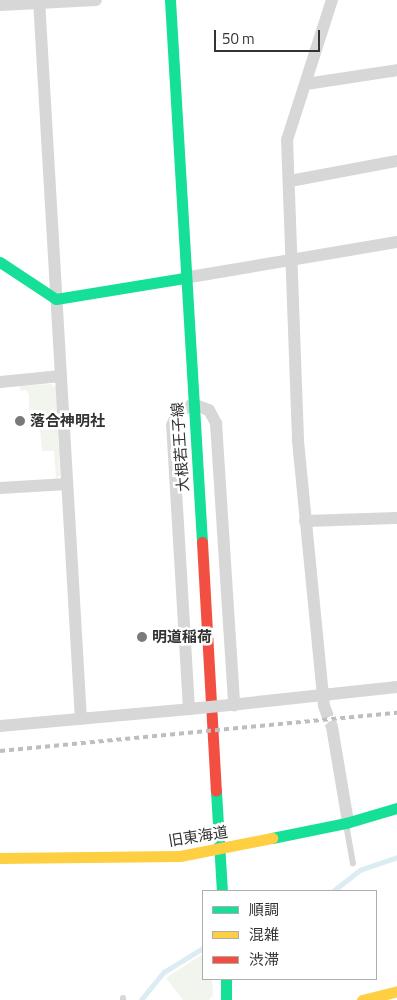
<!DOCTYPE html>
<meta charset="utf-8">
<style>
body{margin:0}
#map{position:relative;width:397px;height:1000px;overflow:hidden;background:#fff;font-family:"Titillium Web","Noto Sans JP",sans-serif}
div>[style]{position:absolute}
.green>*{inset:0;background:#f2f5ed}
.stream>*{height:4.5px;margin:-2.25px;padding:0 2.25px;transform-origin:2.25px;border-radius:2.25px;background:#dbecf2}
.street-tunnel>*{height:12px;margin-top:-6px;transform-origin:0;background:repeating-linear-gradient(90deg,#d6d6d6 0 12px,transparent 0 18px)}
.lane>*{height:6px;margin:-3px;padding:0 3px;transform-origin:3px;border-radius:3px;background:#d7d7d7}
.street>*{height:12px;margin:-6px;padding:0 6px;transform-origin:6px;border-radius:6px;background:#d7d7d7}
.fast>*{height:11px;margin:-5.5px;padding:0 5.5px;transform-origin:5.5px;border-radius:5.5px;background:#16e098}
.slow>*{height:11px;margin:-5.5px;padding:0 5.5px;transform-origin:5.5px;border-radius:5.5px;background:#ffcf43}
.jam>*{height:11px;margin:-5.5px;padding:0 5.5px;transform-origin:5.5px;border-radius:5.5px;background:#f24e42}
.rail>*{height:4px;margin-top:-2px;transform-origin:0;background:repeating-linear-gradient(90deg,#bebebe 0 5px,transparent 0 9px)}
.street-bridge>*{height:12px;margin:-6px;padding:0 6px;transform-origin:6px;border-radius:6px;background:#d7d7d7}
.dots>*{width:14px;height:14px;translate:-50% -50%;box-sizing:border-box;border:2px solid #fff;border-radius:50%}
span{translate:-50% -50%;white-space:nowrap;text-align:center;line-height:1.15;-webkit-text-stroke:5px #fff;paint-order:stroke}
.poi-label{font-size:15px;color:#333;font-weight:700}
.left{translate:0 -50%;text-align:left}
.street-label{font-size:15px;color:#333}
.legend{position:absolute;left:202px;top:890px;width:175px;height:90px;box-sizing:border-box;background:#fff;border:1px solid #adadad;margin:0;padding:6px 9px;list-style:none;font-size:15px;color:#333}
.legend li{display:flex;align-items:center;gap:10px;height:25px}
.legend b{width:25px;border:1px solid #adadad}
.scale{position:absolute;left:214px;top:30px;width:106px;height:22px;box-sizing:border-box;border:2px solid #333;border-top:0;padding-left:6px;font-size:15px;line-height:18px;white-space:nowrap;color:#333;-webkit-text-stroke:4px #fff;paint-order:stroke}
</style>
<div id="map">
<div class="green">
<div style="clip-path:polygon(51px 384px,56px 388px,60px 475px,56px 479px,54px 451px,42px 451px,38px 410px,29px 410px,29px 395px,26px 390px,20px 391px,20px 386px)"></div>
<div style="clip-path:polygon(203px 954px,203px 979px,212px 979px,213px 995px,209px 1000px,183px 1000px,166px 978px)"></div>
</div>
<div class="stream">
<div style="left:333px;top:891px;width:34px;rotate:-38deg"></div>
<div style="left:360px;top:870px;width:39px;rotate:-19deg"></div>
<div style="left:141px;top:1000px;width:36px;rotate:-51deg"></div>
<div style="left:164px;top:972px;width:46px;rotate:-31.6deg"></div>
</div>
<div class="street-tunnel">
<div style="left:324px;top:706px;width:22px;rotate:69deg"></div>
</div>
<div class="lane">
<div style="left:346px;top:824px;width:40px;rotate:80deg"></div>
<div style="left:123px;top:1000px;width:2px;rotate:-90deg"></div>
</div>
<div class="street">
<div style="left:39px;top:0;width:720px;rotate:86.66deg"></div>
<div style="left:0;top:5px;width:96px;rotate:-3deg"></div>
<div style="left:306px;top:84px;width:92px;rotate:-8.7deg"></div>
<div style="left:290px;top:181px;width:109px;rotate:-10.6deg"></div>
<div style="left:184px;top:278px;width:216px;rotate:-9.6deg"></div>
<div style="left:0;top:382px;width:61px;rotate:-5.6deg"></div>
<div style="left:0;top:488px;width:67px;rotate:-3.4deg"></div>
<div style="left:305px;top:521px;width:92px;rotate:-1.9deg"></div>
<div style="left:230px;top:705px;width:168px;rotate:-6.2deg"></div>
<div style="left:324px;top:706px;width:268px;rotate:-95.6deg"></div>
<div style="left:298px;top:439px;width:299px;rotate:-92.1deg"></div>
<div style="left:287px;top:140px;width:147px;rotate:-72.2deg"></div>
<div style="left:0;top:726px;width:190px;rotate:-5.1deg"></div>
<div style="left:189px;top:709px;width:284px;rotate:-93.4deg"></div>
<div style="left:172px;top:426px;width:14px;rotate:-69deg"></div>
<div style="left:177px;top:413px;width:18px;rotate:-29deg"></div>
<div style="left:193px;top:404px;width:17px;rotate:21deg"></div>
<div style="left:209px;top:410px;width:15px;rotate:62deg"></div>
<div style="left:216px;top:423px;width:283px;rotate:86.3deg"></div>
<div style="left:332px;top:727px;width:96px;rotate:80.4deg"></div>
</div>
<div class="fast">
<div style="left:170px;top:0;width:543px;rotate:86.62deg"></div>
<div style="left:0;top:262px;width:67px;rotate:33.5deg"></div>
<div style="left:56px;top:299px;width:130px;rotate:-9.3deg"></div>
<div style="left:216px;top:791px;width:100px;rotate:86.6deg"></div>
<div style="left:272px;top:838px;width:76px;rotate:-11.5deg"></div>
<div style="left:346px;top:823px;width:53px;rotate:-16.4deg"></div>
<div style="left:226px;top:979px;width:21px;rotate:90deg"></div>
</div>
<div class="slow">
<div style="left:0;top:858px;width:180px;rotate:-0.6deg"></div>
<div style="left:180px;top:856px;width:94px;rotate:-11.1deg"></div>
<div style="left:362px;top:1000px;width:36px;rotate:-14deg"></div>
</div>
<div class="jam">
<div style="left:202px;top:542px;width:249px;rotate:86.8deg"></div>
</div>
<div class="rail">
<div style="left:0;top:751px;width:399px;rotate:-5.5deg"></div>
</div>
<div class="street-bridge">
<div style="left:189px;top:709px;width:41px;rotate:-5.6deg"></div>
</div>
<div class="dots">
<div style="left:20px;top:421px;background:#7a7a7a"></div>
<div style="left:142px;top:637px;background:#7a7a7a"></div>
</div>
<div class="poi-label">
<span class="left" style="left:30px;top:421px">落合神明社</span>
<span class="left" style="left:152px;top:637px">明道稲荷</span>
</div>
<div class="street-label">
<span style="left:180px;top:447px;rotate:-94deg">大根若王子線</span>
<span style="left:198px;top:836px;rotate:-9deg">旧東海道</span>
</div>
<ul class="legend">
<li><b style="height:6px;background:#16e098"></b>順調</li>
<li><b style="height:6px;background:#ffcf43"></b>混雑</li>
<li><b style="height:6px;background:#f24e42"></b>渋滞</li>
</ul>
<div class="scale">50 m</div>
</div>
